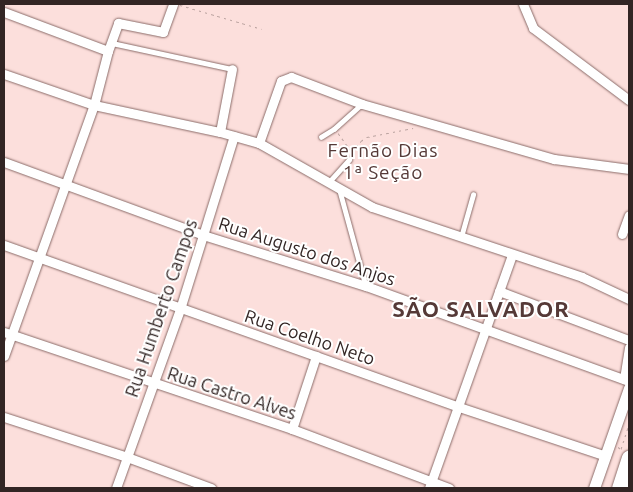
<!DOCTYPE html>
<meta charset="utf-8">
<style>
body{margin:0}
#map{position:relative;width:633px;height:492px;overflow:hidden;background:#fcdfdc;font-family:Ubuntu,sans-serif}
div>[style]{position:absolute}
.path>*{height:1px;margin-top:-0.5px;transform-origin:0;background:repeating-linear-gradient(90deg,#bca4a1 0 2.5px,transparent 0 6.5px)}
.roads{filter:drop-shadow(0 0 1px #8b6c69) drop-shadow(0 0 1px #8b6c69)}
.lane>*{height:4.5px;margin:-2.25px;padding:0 2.25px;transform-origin:2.25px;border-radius:2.25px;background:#fff}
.street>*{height:9px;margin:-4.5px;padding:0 4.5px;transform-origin:4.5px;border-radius:4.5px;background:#fff}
.secondary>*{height:11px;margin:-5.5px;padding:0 5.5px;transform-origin:5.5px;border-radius:5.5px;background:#fff}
.highway>*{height:15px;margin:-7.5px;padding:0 7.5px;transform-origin:7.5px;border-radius:7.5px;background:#fff}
span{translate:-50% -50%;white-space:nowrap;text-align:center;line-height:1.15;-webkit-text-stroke:4px #fff;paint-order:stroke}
.street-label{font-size:18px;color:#322524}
.neighbourhood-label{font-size:19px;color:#553937;letter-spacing:1px}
.district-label{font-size:22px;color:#553937;font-weight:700;letter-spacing:1px}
.frame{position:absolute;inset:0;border:5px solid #322524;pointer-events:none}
</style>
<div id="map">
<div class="path">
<div style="left:180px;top:5px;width:85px;rotate:16.3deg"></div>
<div style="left:338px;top:133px;width:24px;rotate:54deg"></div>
<div style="left:352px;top:152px;width:14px;rotate:-51deg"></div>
<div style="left:361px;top:141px;width:7px;rotate:-34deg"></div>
<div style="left:367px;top:137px;width:47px;rotate:-11.1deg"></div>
<div style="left:618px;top:447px;width:4px;rotate:34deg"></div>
<div style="left:621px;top:449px;width:26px;rotate:-72deg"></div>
</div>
<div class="roads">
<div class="lane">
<div style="left:112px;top:43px;width:123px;rotate:12.2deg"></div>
<div style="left:321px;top:137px;width:15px;rotate:-32deg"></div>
<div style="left:334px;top:129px;width:36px;rotate:-42deg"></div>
<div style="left:329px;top:182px;width:30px;rotate:-48deg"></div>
<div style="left:340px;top:191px;width:98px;rotate:74.7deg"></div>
<div style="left:461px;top:237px;width:44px;rotate:-74.1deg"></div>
</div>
<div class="street">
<div style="left:523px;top:4px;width:26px;rotate:67deg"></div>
<div style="left:533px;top:28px;width:120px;rotate:36.9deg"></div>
<div style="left:4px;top:12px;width:111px;rotate:20.6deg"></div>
<div style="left:4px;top:74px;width:95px;rotate:19deg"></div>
<div style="left:94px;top:105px;width:129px;rotate:12.1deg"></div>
<div style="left:220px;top:132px;width:41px;rotate:15.8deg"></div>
<div style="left:259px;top:143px;width:130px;rotate:29.5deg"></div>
<div style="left:372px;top:207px;width:221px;rotate:18.4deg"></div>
<div style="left:582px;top:277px;width:52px;rotate:25.1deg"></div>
<div style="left:220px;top:132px;width:64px;rotate:-79.2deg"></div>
<div style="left:259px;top:143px;width:66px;rotate:-70.5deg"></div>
<div style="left:281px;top:81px;width:11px;rotate:-22deg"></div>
<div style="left:291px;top:77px;width:76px;rotate:20.8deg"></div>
<div style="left:362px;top:104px;width:200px;rotate:16deg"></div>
<div style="left:554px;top:159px;width:76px;rotate:7.6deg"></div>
<div style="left:4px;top:162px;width:212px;rotate:20.1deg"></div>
<div style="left:203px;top:235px;width:171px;rotate:17.4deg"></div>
<div style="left:366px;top:286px;width:280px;rotate:19.9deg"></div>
<div style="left:622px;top:234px;width:20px;rotate:-70deg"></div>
<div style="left:4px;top:245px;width:483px;rotate:19.6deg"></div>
<div style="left:459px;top:407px;width:155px;rotate:18.4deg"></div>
<div style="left:499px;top:291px;width:139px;rotate:20.7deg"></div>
<div style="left:4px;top:332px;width:304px;rotate:18.6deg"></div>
<div style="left:292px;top:429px;width:168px;rotate:20.6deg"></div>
<div style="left:4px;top:356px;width:267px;rotate:-70.3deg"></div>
<div style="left:94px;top:105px;width:56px;rotate:-75.5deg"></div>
<div style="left:108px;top:51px;width:30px;rotate:-70deg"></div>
<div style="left:118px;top:23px;width:46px;rotate:11.3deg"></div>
<div style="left:163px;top:32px;width:30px;rotate:-70deg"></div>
<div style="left:624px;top:379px;width:32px;rotate:-81deg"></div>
<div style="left:4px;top:417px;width:129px;rotate:18deg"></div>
<div style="left:127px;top:457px;width:90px;rotate:20.3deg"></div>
<div style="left:292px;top:429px;width:77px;rotate:-71.8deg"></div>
<div style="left:116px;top:488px;width:190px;rotate:-70.3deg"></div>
<div style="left:180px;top:309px;width:181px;rotate:-72.7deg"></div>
<div style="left:429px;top:488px;width:247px;rotate:-70.4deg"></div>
</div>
<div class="secondary">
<div style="left:594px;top:488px;width:106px;rotate:-70.7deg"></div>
</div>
<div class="highway">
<div style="left:619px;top:488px;width:32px;rotate:-72deg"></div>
</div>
</div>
<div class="street-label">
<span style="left:307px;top:251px;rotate:18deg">Rua Augusto dos Anjos</span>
<span style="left:161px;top:308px;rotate:-71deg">Rua Humberto Campos</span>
<span style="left:310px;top:337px;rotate:19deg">Rua Coelho Neto</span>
<span style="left:232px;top:393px;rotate:18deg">Rua Castro Alves</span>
</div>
<div class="neighbourhood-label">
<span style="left:383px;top:162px">Fernão Dias<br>1ª Seção</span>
</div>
<div class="district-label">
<span style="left:481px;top:309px">SÃO SALVADOR</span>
</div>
<div class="frame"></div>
</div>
